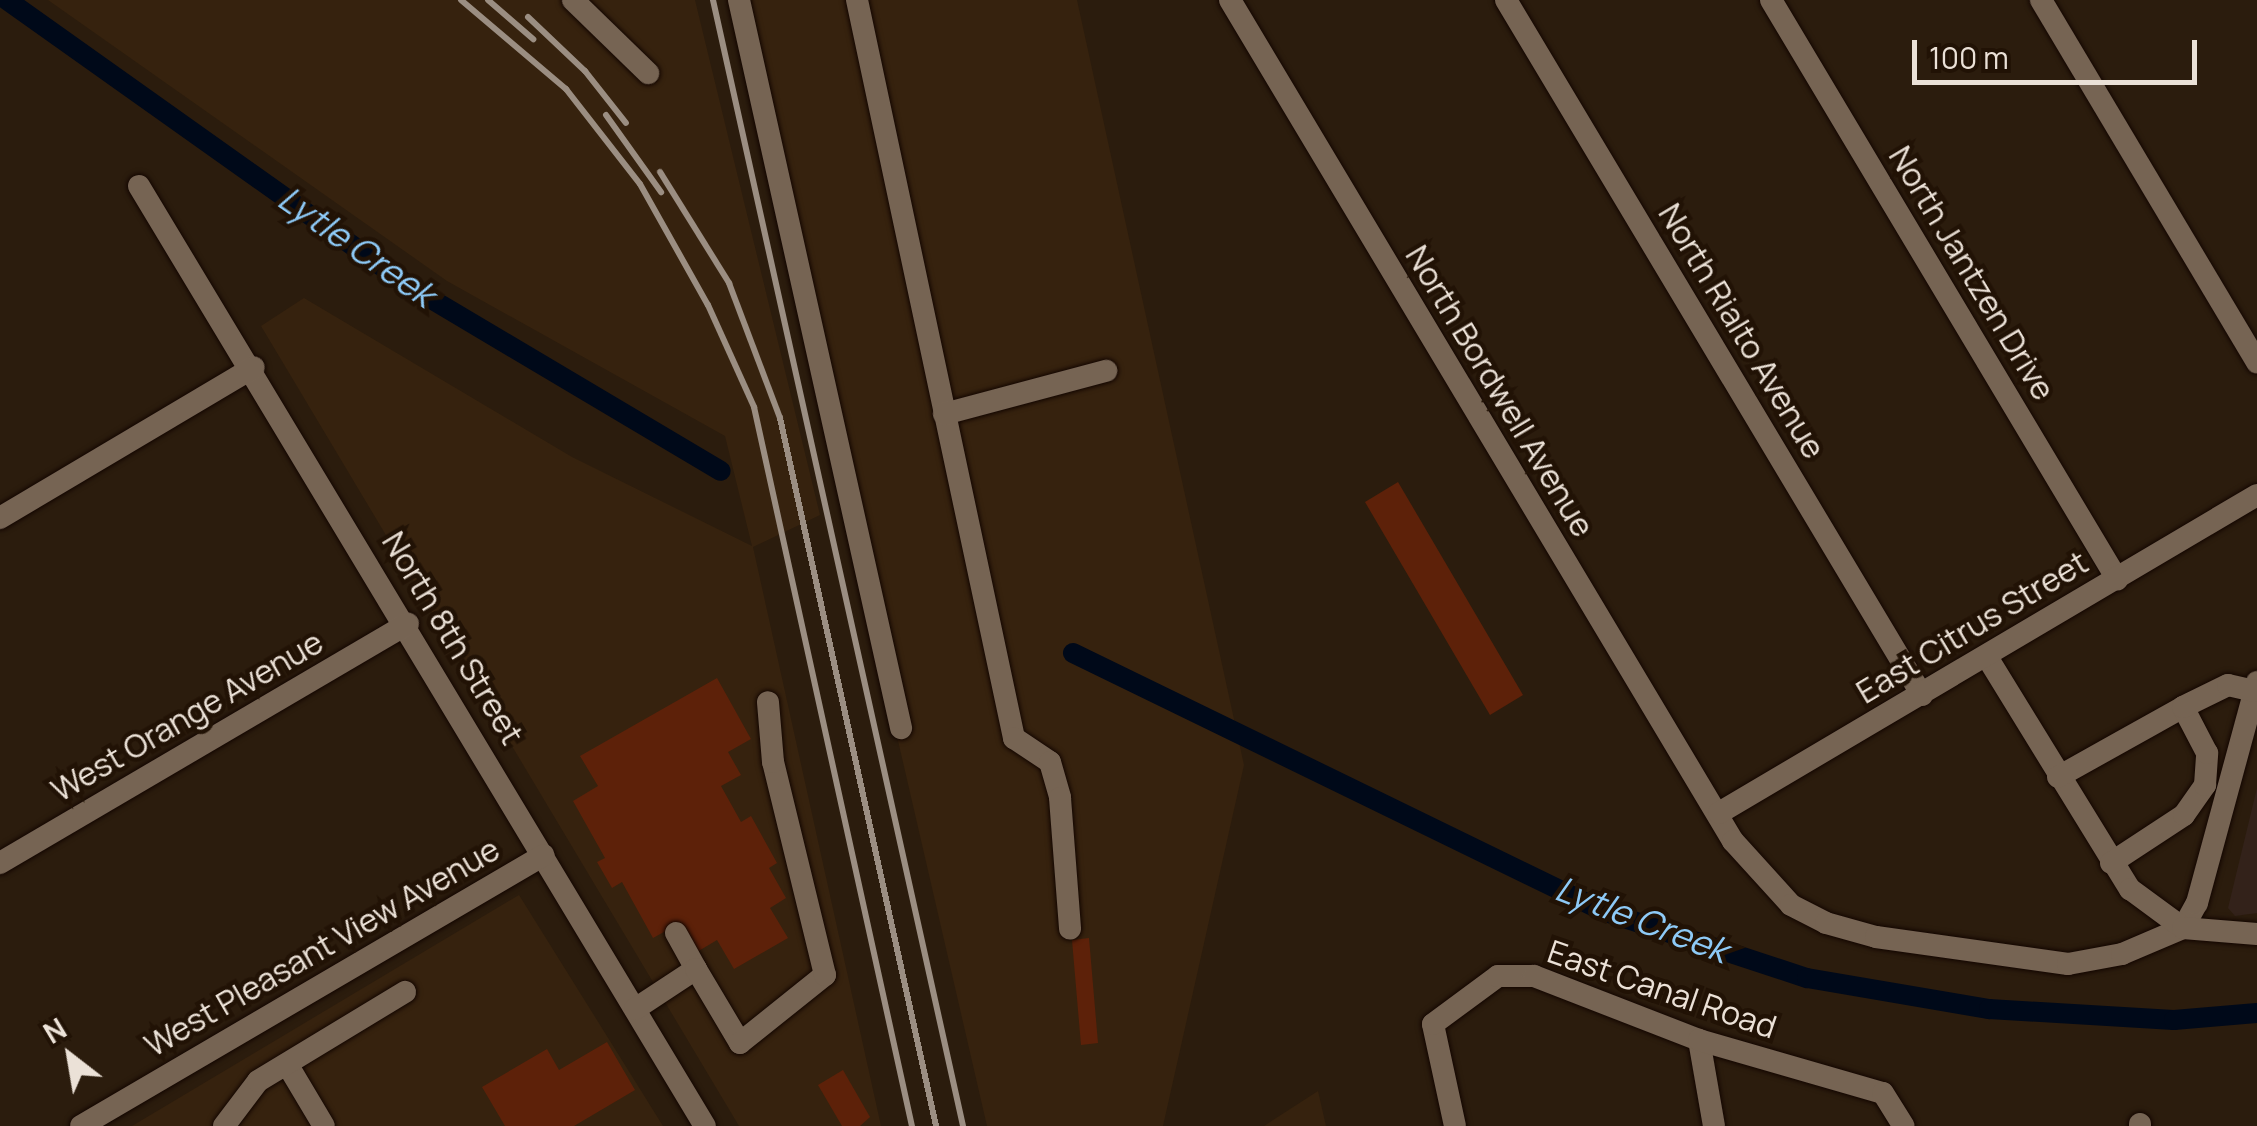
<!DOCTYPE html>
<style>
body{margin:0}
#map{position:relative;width:2257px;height:1126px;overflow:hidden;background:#2b1c0d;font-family:Manrope,sans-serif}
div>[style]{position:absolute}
.commercial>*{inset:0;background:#33221a}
.built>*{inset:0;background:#36220e}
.canal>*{height:20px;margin:-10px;padding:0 10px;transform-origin:10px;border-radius:10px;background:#000919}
.building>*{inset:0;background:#5d2109}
.roads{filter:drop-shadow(0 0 2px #130600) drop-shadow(0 0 2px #130600)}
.minor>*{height:22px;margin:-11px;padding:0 11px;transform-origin:11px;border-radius:11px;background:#766453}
.rail>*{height:6px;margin:-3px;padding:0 3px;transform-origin:3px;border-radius:3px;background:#9b8e82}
span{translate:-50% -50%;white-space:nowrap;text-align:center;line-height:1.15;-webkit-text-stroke:9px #211205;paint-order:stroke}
.street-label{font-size:32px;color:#ebe1d7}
.water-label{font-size:35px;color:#8ecaf7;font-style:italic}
.north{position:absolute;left:20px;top:1006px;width:100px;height:100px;-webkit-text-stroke:8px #211205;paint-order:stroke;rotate:329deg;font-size:28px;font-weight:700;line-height:40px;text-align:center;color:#ebe1d7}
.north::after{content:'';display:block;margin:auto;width:35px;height:45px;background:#ebe1d7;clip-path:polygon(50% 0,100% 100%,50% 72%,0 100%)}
.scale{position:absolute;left:1912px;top:40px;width:285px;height:45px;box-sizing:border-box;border:5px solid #ebe1d7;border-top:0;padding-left:12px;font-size:30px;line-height:35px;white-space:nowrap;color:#ebe1d7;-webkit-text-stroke:8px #211205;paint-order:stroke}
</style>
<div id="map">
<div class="commercial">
<div style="clip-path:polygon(2257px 788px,2257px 913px,2235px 916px,2228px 908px)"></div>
</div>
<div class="built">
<div style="clip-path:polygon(48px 0,695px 0,820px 515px,753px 547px,881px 1126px,739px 1126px,261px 326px,304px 298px,572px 457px,752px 546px,725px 436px,447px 281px)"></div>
<div style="clip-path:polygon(727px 0,1077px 0,1244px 765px,1163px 1126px,987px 1126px)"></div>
<div style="clip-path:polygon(519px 895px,663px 1126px,132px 1126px)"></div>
<div style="clip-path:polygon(1318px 1091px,1326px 1126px,1264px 1126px)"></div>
</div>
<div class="canal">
<div style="left:7px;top:0;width:496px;rotate:35.4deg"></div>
<div style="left:411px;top:287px;width:360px;rotate:30.7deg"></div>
<div style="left:1073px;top:653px;width:589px;rotate:25.96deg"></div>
<div style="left:1603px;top:911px;width:215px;rotate:18.2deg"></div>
<div style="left:1807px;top:978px;width:185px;rotate:9.7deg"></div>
<div style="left:1989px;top:1009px;width:185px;rotate:3.4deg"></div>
<div style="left:2174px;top:1020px;width:83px;rotate:-4.8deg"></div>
</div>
<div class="building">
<div style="clip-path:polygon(1398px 482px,1523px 695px,1490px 715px,1365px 502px)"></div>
<div style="clip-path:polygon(717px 678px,751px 739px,728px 752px,741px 775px,721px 786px,741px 822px,751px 816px,777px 863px,769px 868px,786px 898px,770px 908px,788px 938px,734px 969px,717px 940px,697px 952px,680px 923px,653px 938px,622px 882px,612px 888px,597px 862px,605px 858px,573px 801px,598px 786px,580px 756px)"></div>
<div style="clip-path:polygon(1089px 938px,1098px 1043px,1081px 1045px,1072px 940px)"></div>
<div style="clip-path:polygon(607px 1042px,635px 1090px,574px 1126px,505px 1126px,482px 1087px,547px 1049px,559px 1070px)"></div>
<div style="clip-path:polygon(843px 1070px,870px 1117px,860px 1126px,842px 1126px,818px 1085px)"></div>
</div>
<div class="roads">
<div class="minor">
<div style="left:573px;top:0;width:105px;rotate:44.2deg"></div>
<div style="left:739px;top:0;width:746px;rotate:77.45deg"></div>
<div style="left:857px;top:0;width:755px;rotate:77.99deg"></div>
<div style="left:1014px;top:738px;width:43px;rotate:33.7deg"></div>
<div style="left:1050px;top:762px;width:37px;rotate:74deg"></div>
<div style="left:1060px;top:798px;width:131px;rotate:85.6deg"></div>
<div style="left:1230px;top:0;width:980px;rotate:59.12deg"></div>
<div style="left:1733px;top:841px;width:86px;rotate:47.8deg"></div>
<div style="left:1791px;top:905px;width:39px;rotate:27deg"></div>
<div style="left:1826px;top:923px;width:52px;rotate:15.6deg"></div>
<div style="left:1876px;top:937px;width:194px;rotate:8deg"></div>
<div style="left:2068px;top:964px;width:55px;rotate:-10.5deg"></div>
<div style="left:2122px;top:954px;width:66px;rotate:-23.1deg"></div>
<div style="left:2183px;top:928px;width:29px;rotate:-61deg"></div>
<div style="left:2197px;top:903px;width:229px;rotate:-74.8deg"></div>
<div style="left:1506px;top:0;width:810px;rotate:59.1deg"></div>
<div style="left:1771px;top:0;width:675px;rotate:59.14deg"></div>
<div style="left:2041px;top:0;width:422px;rotate:59.2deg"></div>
<div style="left:139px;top:186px;width:1097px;rotate:58.95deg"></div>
<div style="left:944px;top:414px;width:168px;rotate:-14.9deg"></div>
<div style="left:0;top:518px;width:295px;rotate:-30.7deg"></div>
<div style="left:1987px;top:657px;width:273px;rotate:58.4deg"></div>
<div style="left:2130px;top:889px;width:66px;rotate:36.3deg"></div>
<div style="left:2183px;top:928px;width:74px;rotate:4.6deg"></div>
<div style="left:2058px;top:777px;width:143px;rotate:-29.2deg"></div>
<div style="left:1719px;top:813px;width:625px;rotate:-30.59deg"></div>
<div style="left:0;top:863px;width:473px;rotate:-30.4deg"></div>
<div style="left:2111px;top:863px;width:87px;rotate:-33.3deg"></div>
<div style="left:2184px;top:815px;width:37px;rotate:-55deg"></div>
<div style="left:2205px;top:785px;width:32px;rotate:-86deg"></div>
<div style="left:2207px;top:753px;width:52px;rotate:-117.6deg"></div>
<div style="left:2183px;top:707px;width:50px;rotate:-26.1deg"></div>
<div style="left:2228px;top:685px;width:27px;rotate:13deg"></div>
<div style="left:676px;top:933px;width:41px;rotate:60.9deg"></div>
<div style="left:635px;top:1009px;width:73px;rotate:-33.3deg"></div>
<div style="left:696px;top:969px;width:86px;rotate:59.3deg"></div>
<div style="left:740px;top:1043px;width:109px;rotate:-38.7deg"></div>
<div style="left:825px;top:975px;width:219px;rotate:-103.7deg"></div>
<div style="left:773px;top:762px;width:60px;rotate:-94.8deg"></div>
<div style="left:1699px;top:1040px;width:87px;rotate:80.1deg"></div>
<div style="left:287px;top:1064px;width:72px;rotate:59.2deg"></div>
<div style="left:81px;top:1126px;width:536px;rotate:-30.34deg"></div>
<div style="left:224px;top:1126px;width:56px;rotate:-52.9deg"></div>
<div style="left:258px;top:1081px;width:172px;rotate:-31.2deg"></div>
<div style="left:1455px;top:1126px;width:104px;rotate:-102.2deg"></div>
<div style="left:1433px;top:1024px;width:81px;rotate:-36.4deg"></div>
<div style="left:1498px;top:976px;width:36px"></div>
<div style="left:1534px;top:976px;width:177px;rotate:21.2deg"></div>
<div style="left:1699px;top:1040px;width:191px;rotate:16.1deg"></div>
<div style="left:1883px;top:1093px;width:39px;rotate:58deg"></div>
<div style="left:2140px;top:1126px;width:2px;rotate:-90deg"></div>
</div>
</div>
<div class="rail">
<div style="left:461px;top:0;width:138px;rotate:40.3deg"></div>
<div style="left:566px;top:89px;width:120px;rotate:52.1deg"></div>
<div style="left:640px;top:184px;width:139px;rotate:60.7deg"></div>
<div style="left:708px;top:305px;width:112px;rotate:65.7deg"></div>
<div style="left:754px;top:407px;width:736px;rotate:77.61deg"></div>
<div style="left:488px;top:0;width:60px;rotate:40.9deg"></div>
<div style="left:713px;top:0;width:1153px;rotate:77.48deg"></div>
<div style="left:528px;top:17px;width:79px;rotate:43.5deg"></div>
<div style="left:585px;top:71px;width:66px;rotate:51.7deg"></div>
<div style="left:606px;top:115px;width:95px;rotate:54.5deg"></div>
<div style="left:660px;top:172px;width:131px;rotate:58.1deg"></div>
<div style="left:729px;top:283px;width:144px;rotate:69.3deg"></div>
<div style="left:780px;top:418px;width:725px;rotate:77.57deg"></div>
</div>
<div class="street-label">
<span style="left:1972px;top:273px;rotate:59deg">North Jantzen Drive</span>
<span style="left:1742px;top:331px;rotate:59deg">North Rialto Avenue</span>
<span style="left:1500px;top:391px;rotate:59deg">North Bordwell Avenue</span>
<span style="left:1972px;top:627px;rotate:-31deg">East Citrus Street</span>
<span style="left:453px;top:638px;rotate:59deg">North 8th Street</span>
<span style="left:187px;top:716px;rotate:-30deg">West Orange Avenue</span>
<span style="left:322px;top:947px;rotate:-30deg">West Pleasant View Avenue</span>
<span style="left:1662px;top:989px;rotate:19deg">East Canal Road</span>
</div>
<div class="water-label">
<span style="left:357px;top:246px;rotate:35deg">Lytle Creek</span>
<span style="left:1642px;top:919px;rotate:21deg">Lytle Creek</span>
</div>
<div class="north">N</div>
<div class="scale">100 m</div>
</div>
